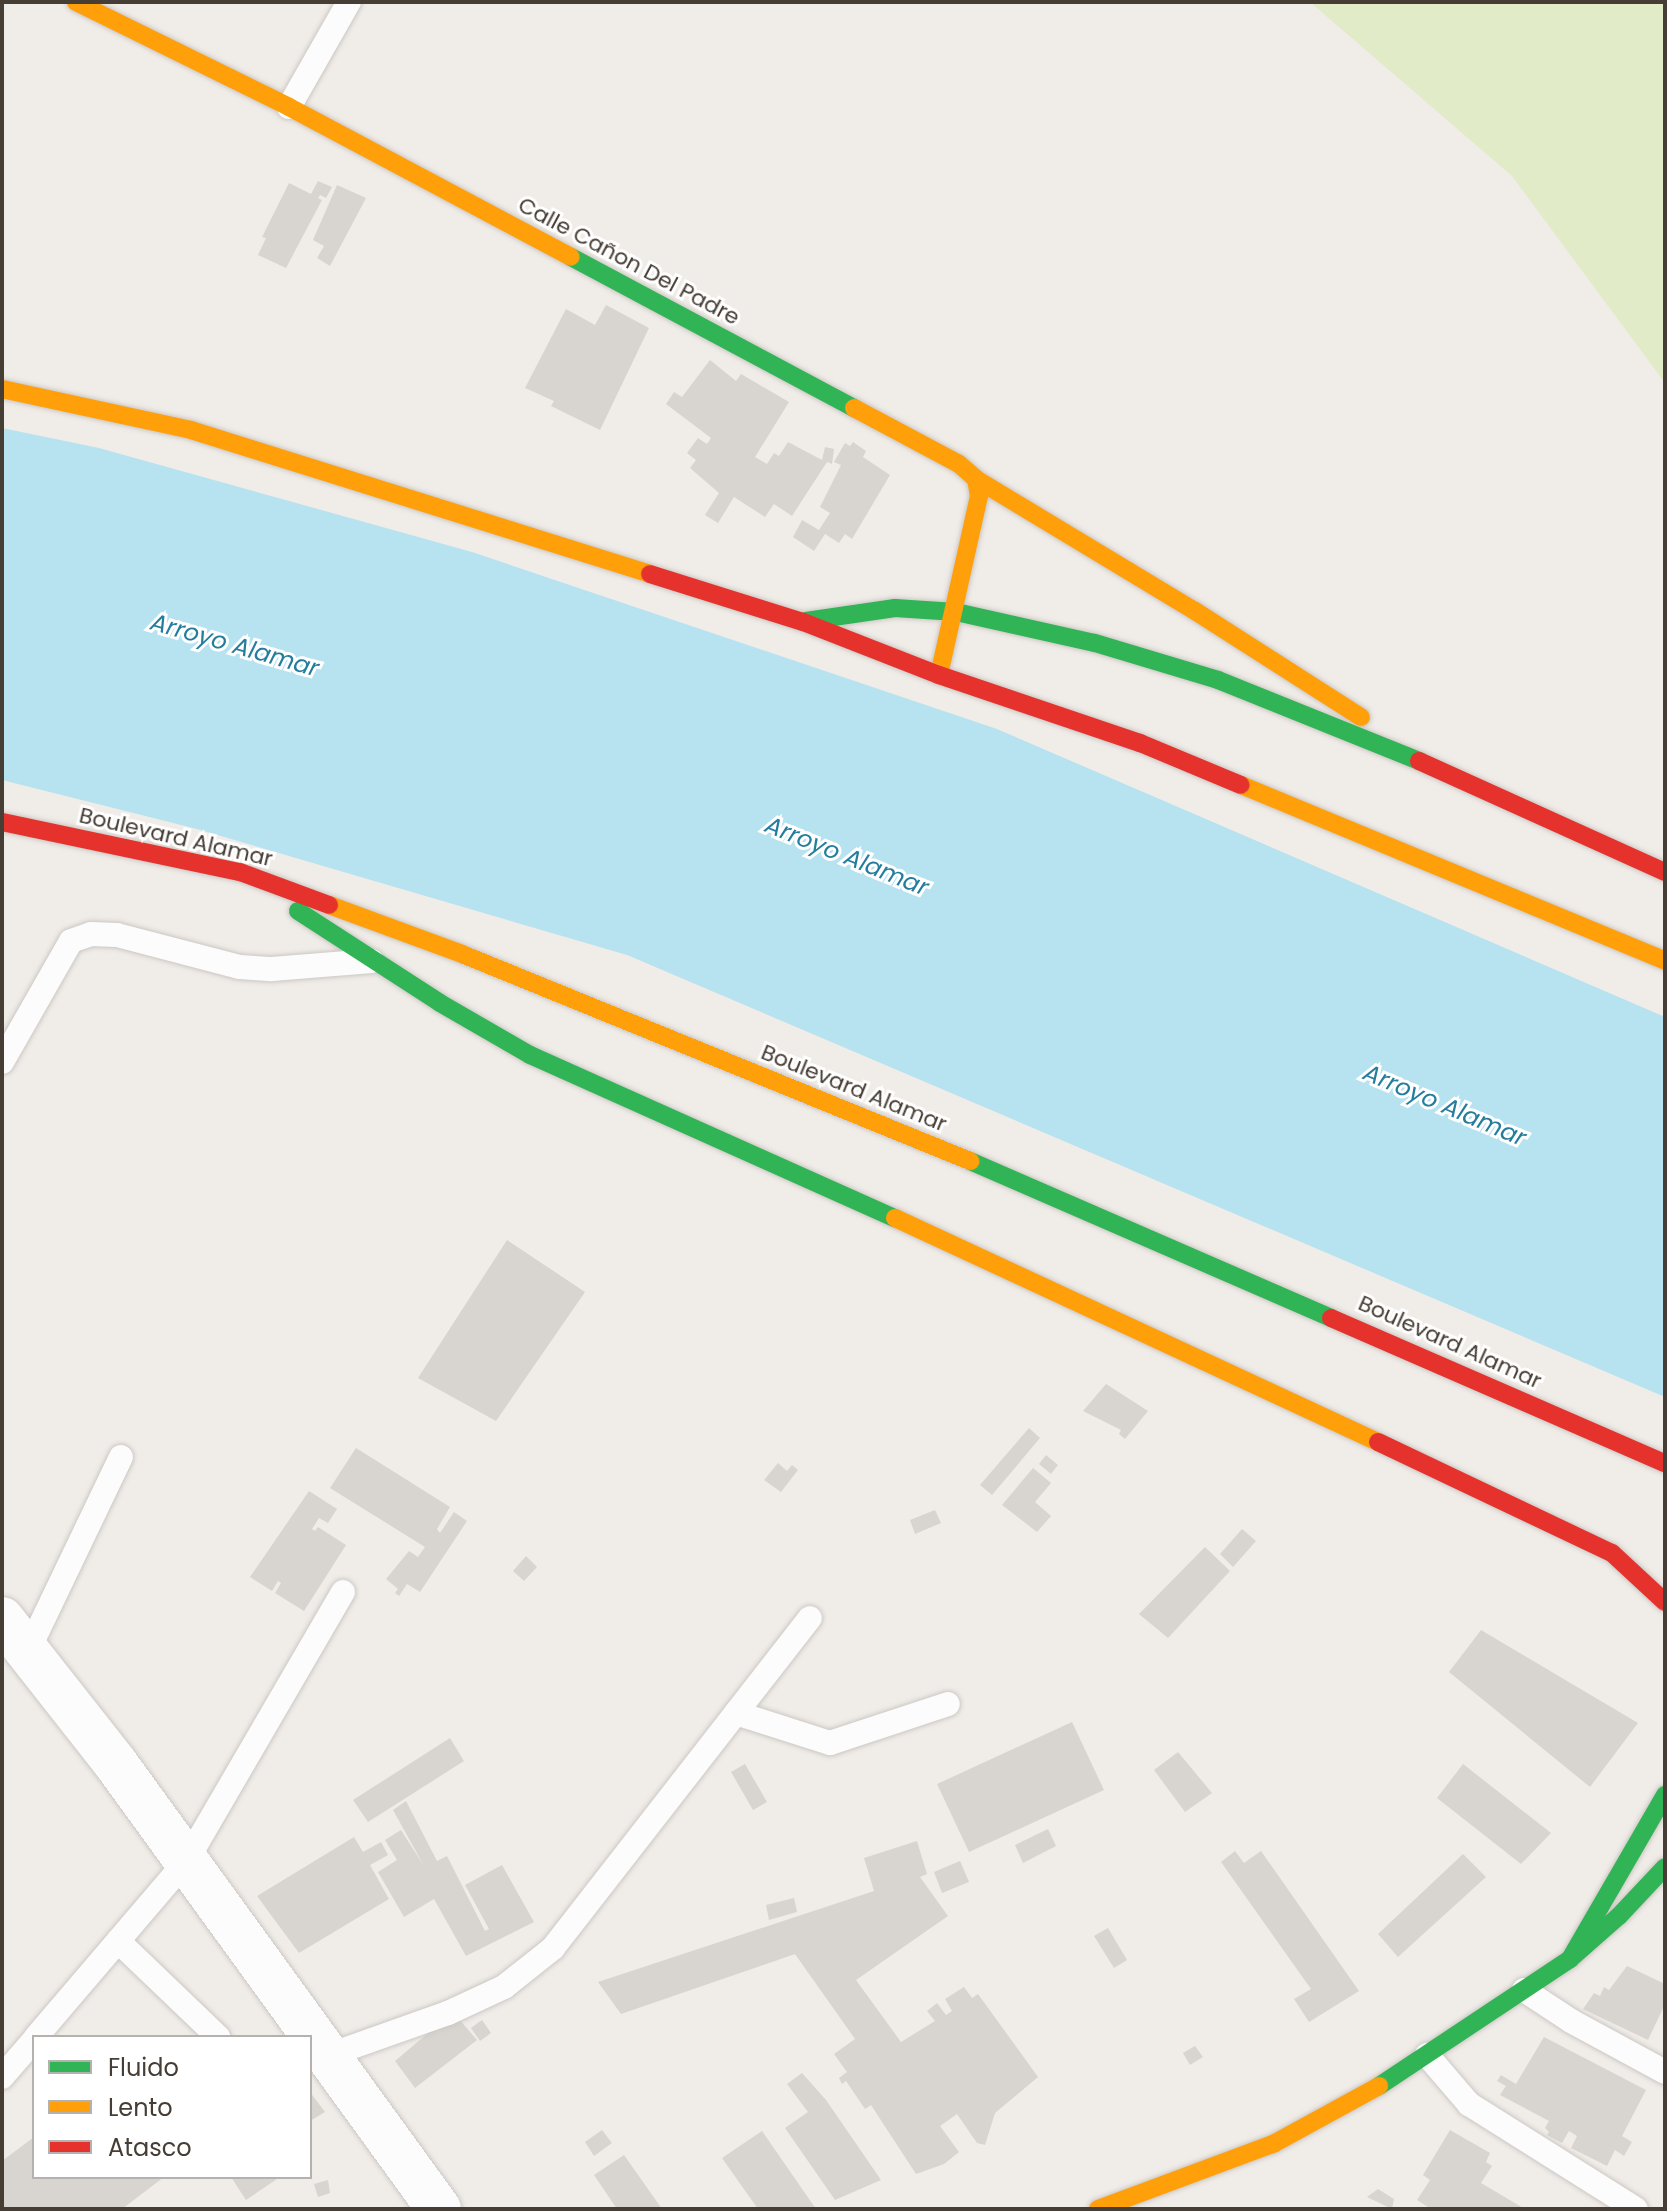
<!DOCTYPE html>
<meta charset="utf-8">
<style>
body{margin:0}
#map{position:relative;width:1667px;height:2211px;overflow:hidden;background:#f0ece8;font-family:Poppins,sans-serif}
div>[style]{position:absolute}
.green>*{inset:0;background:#e2ebc7}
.water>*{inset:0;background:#b7e2f0}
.building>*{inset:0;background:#d8d4cf}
.roads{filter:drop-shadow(0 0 2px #ccc8c4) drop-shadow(0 0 2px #ccc8c4)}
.lane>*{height:24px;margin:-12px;padding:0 12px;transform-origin:12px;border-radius:12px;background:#fdfcfc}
.street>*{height:44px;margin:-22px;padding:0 22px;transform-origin:22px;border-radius:22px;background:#fdfcfc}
.fast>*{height:18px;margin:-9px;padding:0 9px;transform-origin:9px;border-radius:9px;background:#30b455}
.slow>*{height:18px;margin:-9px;padding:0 9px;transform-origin:9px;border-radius:9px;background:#ff9f0a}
.jam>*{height:18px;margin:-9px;padding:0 9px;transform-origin:9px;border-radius:9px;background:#e5322d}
span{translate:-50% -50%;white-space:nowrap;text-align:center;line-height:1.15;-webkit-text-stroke:6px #fff;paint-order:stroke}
.street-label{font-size:22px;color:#463d34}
.water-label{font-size:24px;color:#257d9e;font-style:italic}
.frame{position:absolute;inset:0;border:4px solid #463d34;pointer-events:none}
.legend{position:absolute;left:32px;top:2035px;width:280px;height:144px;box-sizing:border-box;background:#fff;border:2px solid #b5b1ae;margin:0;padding:10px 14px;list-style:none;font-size:24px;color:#463d34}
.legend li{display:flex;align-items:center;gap:16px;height:40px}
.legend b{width:40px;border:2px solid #b5b1ae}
</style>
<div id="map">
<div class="green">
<div style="clip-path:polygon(1310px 2px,1665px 2px,1665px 383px,1512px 176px)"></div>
</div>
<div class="water">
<div style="clip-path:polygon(2px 428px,99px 448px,472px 552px,997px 729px,1665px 1017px,1665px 1397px,627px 955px,197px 829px,2px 780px)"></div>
</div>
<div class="building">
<div style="clip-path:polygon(318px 181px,332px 187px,326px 198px,320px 195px,318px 198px,322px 200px,286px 268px,258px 255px,266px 238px,262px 237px,289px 183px,311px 194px)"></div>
<div style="clip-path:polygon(337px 185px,366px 198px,330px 266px,317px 258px,324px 246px,313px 240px)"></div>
<div style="clip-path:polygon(606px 305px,649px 328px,600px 430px,551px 406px,554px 401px,525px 388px,566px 309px,595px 325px)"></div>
<div style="clip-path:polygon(710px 360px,736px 381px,741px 374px,789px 402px,755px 457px,767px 464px,774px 453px,779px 456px,788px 442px,822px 460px,825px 447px,834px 449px,832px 464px,827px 462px,792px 516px,774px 504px,765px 517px,734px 497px,718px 523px,705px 515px,719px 493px,690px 468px,696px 460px,687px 453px,698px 438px,707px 444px,711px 438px,666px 404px,674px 392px,682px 397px)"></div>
<div style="clip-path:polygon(853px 442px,866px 451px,863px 457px,890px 475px,852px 539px,845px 534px,839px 543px,825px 534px,814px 551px,793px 537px,802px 520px,819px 530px,830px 513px,820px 507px,841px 465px,834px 462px,845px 443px,850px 446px)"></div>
<div style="clip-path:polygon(507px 1240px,585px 1292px,496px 1421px,418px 1378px)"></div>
<div style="clip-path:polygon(1106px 1384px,1148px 1411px,1125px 1439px,1119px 1434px,1121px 1430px,1083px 1411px)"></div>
<div style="clip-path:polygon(1029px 1428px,1040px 1438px,992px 1495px,980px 1485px)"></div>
<div style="clip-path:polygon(356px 1448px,450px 1507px,437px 1529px,440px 1533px,454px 1512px,467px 1521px,420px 1592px,407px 1584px,399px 1596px,395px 1593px,398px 1589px,386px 1579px,409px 1551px,418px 1557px,425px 1547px,330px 1488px)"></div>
<div style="clip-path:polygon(1046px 1455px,1058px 1465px,1051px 1474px,1039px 1464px)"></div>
<div style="clip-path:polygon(778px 1463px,787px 1471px,792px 1465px,798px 1470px,781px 1492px,764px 1480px)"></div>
<div style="clip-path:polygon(1033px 1468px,1051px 1483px,1035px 1502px,1051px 1516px,1037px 1532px,1002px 1505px)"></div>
<div style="clip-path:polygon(309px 1491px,337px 1509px,328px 1523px,319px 1518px,312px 1529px,315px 1531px,318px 1527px,346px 1545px,304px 1611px,275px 1593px,281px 1583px,278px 1581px,272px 1591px,250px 1577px)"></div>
<div style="clip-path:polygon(935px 1510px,941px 1523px,915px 1534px,910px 1520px)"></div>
<div style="clip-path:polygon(1242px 1529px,1256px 1541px,1233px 1567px,1220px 1554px)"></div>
<div style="clip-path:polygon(1205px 1547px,1230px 1571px,1168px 1638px,1139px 1614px)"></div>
<div style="clip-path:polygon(526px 1556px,537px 1567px,524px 1581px,513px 1571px)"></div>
<div style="clip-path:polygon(1481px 1630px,1638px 1723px,1590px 1787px,1449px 1672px)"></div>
<div style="clip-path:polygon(1072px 1722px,1104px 1790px,969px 1852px,937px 1784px)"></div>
<div style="clip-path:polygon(450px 1738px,464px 1761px,368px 1822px,353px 1800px)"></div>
<div style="clip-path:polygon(1178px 1752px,1212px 1793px,1185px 1812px,1154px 1770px)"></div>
<div style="clip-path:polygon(745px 1764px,767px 1802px,753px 1810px,731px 1772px)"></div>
<div style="clip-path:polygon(1463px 1764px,1551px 1833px,1521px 1864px,1437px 1798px)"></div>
<div style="clip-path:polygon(406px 1801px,437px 1861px,447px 1856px,485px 1931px,489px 1929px,465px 1885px,502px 1865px,534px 1922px,466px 1956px,434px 1899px,404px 1917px,378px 1872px,397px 1860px,385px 1840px,401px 1830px,424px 1866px,393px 1810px)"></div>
<div style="clip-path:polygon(1048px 1829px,1056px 1846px,1023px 1863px,1015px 1845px)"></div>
<div style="clip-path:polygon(354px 1837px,363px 1852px,381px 1842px,388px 1855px,370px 1865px,389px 1899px,299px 1953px,257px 1896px)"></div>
<div style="clip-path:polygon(917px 1841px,927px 1874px,920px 1877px,948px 1916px,856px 1980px,901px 2042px,935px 2021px,927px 2011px,937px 2003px,946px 2015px,952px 2011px,945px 1999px,964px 1987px,972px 1998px,978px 1994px,1038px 2077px,995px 2113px,985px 2145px,977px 2143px,957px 2114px,940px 2126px,959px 2152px,944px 2164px,916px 2174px,871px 2105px,865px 2109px,846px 2081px,842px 2084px,839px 2078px,847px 2072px,834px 2054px,855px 2039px,795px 1954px,621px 2014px,598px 1982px,874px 1891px,864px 1858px)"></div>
<div style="clip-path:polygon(1235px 1851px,1244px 1863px,1261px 1851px,1359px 1991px,1309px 2022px,1294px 1999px,1311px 1989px,1221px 1862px)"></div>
<div style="clip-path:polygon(1463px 1854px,1486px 1877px,1398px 1957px,1378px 1934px)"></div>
<div style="clip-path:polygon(960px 1861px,969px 1882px,942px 1893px,934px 1872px)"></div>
<div style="clip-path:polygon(794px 1898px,797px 1912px,769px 1920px,766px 1905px)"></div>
<div style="clip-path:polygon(1108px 1928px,1127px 1960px,1114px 1968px,1094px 1936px)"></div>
<div style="clip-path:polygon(1627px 1966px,1665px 1984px,1665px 2004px,1648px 2040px,1583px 2009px,1594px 1993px,1600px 1996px,1604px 1987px,1609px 1990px)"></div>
<div style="clip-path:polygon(453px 2012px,477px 2040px,415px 2088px,395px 2061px)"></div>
<div style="clip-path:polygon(482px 2020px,491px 2033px,480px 2041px,471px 2028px)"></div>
<div style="clip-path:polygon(1544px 2037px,1646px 2090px,1622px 2136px,1632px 2142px,1624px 2156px,1615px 2150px,1607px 2166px,1571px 2148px,1577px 2136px,1569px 2131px,1562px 2143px,1547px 2135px,1549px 2132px,1545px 2128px,1549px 2121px,1500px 2095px,1506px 2086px,1497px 2081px,1501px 2075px,1516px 2084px)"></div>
<div style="clip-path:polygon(1195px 2046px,1203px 2057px,1190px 2065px,1183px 2053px)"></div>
<div style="clip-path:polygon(802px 2073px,826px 2100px,881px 2180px,835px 2200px,785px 2128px,808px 2112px,787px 2084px)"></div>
<div style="clip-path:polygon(310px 2092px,325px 2112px,310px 2121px)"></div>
<div style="clip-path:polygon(602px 2130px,612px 2143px,594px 2156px,585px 2142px)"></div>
<div style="clip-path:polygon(1450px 2130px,1490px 2153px,1486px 2162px,1492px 2166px,1481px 2183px,1525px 2209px,1431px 2209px,1417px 2200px,1430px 2180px,1423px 2175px)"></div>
<div style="clip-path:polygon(762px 2131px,816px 2209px,758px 2209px,722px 2158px)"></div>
<div style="clip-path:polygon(34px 2137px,34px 2177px,164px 2177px,122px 2209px,2px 2209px,2px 2161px)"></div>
<div style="clip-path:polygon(624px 2155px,662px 2209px,617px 2209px,594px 2175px)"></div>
<div style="clip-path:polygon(231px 2177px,280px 2177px,246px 2200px)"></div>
<div style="clip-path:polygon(328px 2180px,330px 2193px,318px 2197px,314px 2184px)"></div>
<div style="clip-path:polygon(1378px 2189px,1394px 2199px,1392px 2209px,1367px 2197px)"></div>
</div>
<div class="roads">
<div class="lane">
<div style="left:289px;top:107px;width:121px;rotate:-60.3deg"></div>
<div style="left:2px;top:1062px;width:139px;rotate:-60.3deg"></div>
<div style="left:71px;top:941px;width:21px;rotate:-19deg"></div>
<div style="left:91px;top:934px;width:26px;rotate:2deg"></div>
<div style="left:117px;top:935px;width:127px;rotate:14.6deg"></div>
<div style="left:240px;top:967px;width:32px;rotate:4deg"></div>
<div style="left:272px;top:969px;width:100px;rotate:-4.6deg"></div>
<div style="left:28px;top:1651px;width:215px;rotate:-64.4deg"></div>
<div style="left:736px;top:1713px;width:99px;rotate:17.7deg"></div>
<div style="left:830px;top:1743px;width:124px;rotate:-18.3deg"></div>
<div style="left:118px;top:1941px;width:139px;rotate:43.8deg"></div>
<div style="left:1524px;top:1990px;width:56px;rotate:33.4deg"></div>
<div style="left:1571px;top:2021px;width:107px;rotate:28.5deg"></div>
<div style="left:36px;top:2037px;width:233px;rotate:-49.5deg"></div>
<div style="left:187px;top:1860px;width:310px;rotate:-59.8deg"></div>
<div style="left:1427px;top:2055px;width:65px;rotate:49.4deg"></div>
<div style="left:1469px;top:2104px;width:197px;rotate:32.2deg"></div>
<div style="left:321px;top:2058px;width:135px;rotate:-19.5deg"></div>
<div style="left:448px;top:2013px;width:62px;rotate:-24.9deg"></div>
<div style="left:504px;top:1987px;width:63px;rotate:-38.5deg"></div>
<div style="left:553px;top:1948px;width:418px;rotate:-52.1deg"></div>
<div style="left:2px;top:2077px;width:49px;rotate:-49.1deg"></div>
</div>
<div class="street">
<div style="left:2px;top:1619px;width:184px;rotate:51.8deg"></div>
<div style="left:116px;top:1764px;width:550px;rotate:54.03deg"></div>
</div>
<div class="fast">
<div style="left:571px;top:257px;width:321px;rotate:28.1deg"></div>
<div style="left:806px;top:621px;width:90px;rotate:-8.3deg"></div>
<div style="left:895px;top:608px;width:61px;rotate:3.8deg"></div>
<div style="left:956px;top:612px;width:142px;rotate:12.6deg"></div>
<div style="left:1095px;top:643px;width:128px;rotate:16.7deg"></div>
<div style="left:1218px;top:680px;width:217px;rotate:21.9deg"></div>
<div style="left:298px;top:911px;width:169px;rotate:32.9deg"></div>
<div style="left:440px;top:1003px;width:104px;rotate:30deg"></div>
<div style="left:530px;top:1055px;width:400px;rotate:24.1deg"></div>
<div style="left:970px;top:1161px;width:394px;rotate:23.5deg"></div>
<div style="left:1570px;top:1959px;width:190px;rotate:-59.9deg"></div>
<div style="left:1379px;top:2086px;width:229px;rotate:-33.6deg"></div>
<div style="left:1570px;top:1959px;width:65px;rotate:-41.3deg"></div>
<div style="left:1619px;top:1916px;width:67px;rotate:-46.8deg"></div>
</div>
<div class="slow">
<div style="left:76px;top:2px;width:237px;rotate:26.2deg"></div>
<div style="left:289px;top:107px;width:319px;rotate:28deg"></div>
<div style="left:2px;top:389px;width:193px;rotate:12.2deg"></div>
<div style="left:191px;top:430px;width:481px;rotate:17.4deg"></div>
<div style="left:854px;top:408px;width:119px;rotate:28.1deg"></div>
<div style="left:959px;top:464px;width:23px;rotate:41deg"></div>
<div style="left:976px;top:479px;width:17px;rotate:80deg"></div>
<div style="left:979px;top:496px;width:183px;rotate:102.6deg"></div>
<div style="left:976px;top:479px;width:256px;rotate:31.1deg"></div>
<div style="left:1195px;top:611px;width:197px;rotate:32.6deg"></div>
<div style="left:1241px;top:785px;width:459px;rotate:22.5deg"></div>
<div style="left:329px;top:905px;width:142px;rotate:20.2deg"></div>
<div style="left:462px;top:954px;width:549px;rotate:22.17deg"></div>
<div style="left:895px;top:1218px;width:532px;rotate:24.88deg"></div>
<div style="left:1098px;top:2209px;width:187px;rotate:-20.4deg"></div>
<div style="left:1273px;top:2144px;width:121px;rotate:-28.7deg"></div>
</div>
<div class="jam">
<div style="left:650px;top:574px;width:160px;rotate:17.4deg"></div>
<div style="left:803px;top:622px;width:146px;rotate:21.3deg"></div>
<div style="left:939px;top:675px;width:212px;rotate:18.7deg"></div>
<div style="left:1140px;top:743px;width:109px;rotate:22.6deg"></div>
<div style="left:1419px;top:761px;width:270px;rotate:24.3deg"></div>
<div style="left:2px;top:822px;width:243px;rotate:11.9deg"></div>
<div style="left:240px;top:872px;width:95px;rotate:20.3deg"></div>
<div style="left:1331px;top:1318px;width:364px;rotate:23.5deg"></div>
<div style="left:1378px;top:1442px;width:259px;rotate:25.4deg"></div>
<div style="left:1612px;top:1553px;width:72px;rotate:42.8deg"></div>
</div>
</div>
<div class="street-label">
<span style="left:629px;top:261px;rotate:28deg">Calle Cañon Del Padre</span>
<span style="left:176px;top:837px;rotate:13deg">Boulevard Alamar</span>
<span style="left:854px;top:1088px;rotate:22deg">Boulevard Alamar</span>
<span style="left:1450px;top:1342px;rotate:24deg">Boulevard Alamar</span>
</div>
<div class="water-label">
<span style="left:235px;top:645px;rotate:16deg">Arroyo Alamar</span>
<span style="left:847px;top:856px;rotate:22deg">Arroyo Alamar</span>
<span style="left:1445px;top:1105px;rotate:23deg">Arroyo Alamar</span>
</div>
<div class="frame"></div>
<ul class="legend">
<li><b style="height:10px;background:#30b455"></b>Fluido</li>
<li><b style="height:10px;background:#ff9f0a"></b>Lento</li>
<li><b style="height:10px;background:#e5322d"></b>Atasco</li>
</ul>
</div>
